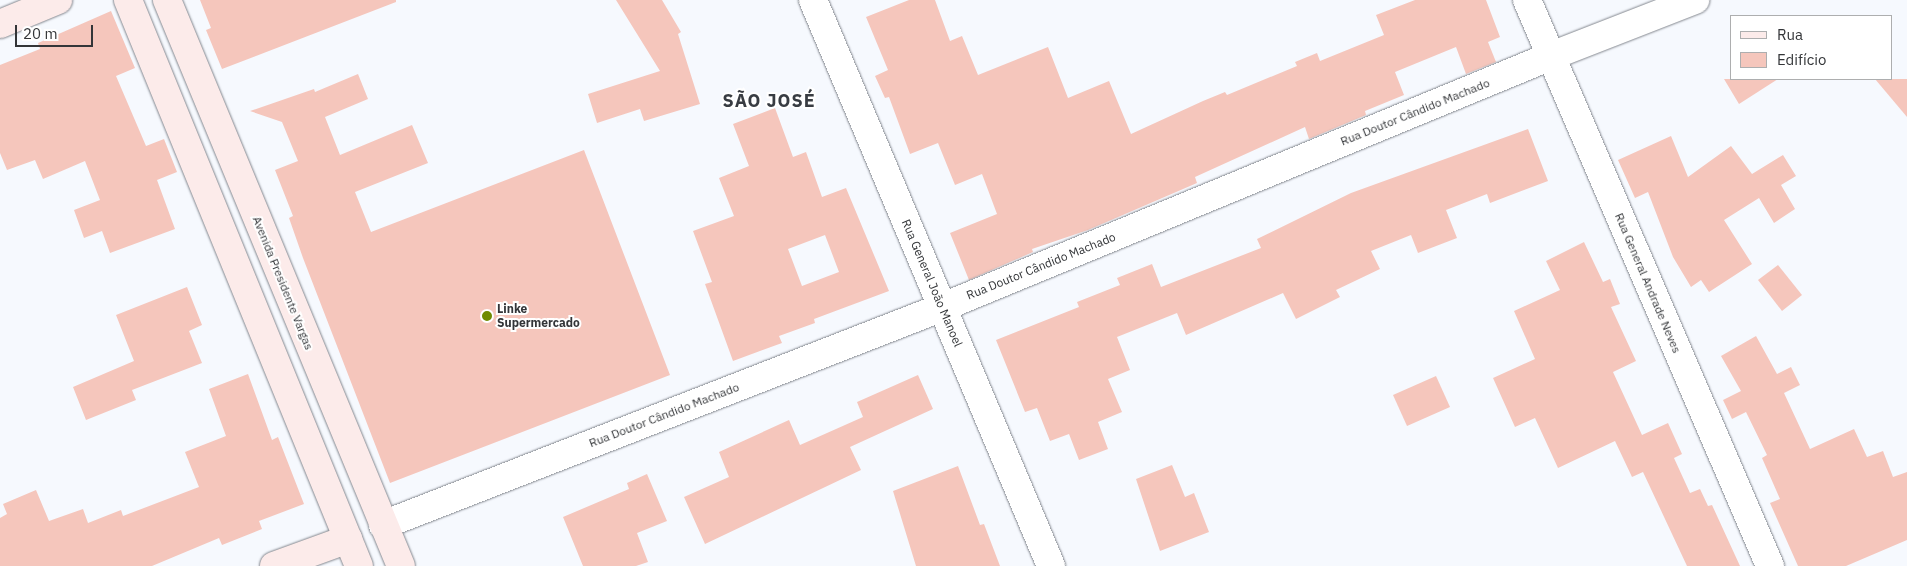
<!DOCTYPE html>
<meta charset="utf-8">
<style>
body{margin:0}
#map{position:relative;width:1907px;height:566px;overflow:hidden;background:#f6f9fe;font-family:"IBM Plex Sans",sans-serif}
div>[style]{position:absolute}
.building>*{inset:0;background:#f5c6bc}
.roads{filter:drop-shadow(0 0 1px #84888f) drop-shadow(0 0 1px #84888f)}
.street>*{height:28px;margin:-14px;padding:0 14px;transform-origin:14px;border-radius:14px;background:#fff}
.secondary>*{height:28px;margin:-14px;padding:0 14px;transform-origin:14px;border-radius:14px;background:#fcebea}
.dots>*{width:14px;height:14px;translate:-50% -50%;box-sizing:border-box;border:2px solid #fff;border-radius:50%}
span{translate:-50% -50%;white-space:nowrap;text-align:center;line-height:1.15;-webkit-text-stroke:4px #fff;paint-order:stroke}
.street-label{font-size:12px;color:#333538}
.poi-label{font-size:12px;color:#333538;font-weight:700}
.left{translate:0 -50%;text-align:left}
.district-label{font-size:18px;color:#383c42;font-weight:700;letter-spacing:1px}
.legend{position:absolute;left:1730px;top:15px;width:162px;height:65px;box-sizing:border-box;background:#fff;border:1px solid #adaeaf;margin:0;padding:6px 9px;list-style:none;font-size:15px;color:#333538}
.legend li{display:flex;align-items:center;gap:10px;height:25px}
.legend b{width:25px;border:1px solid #adaeaf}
.scale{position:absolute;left:15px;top:25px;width:78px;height:22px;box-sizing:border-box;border:2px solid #333538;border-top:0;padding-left:6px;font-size:15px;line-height:18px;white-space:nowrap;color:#333538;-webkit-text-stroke:4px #fff;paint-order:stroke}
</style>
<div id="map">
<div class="building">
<div style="clip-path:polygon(200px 0,396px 0,396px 2px,222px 69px,206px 30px,211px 28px)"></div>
<div style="clip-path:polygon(616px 0,662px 0,681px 32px,678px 34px,700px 104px,644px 121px,640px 109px,597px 123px,588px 94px,660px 71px)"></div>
<div style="clip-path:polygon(909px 0,935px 0,950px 41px,962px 36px,978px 75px,1048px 47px,1068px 98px,1109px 81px,1131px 134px,1203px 101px,1225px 92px,1227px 95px,1297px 66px,1295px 62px,1317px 53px,1320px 61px,1384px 35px,1376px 15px,1415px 0,1486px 0,1500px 37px,1488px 42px,1496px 62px,1466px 74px,1456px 47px,1395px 72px,1404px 95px,1365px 111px,1366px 115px,1309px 139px,1305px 127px,1195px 177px,1197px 183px,1088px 230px,1032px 249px,1033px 252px,969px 280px,950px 233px,997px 214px,982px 174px,955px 185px,938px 143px,910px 154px,889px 97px,885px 98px,875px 76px,888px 70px,866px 17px)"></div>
<div style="clip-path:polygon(111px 11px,135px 68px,116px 76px,146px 146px,164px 139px,177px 172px,157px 180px,175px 229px,110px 253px,102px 231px,84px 238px,74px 210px,100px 200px,85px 161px,43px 179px,35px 160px,7px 170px,0 153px,0 65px,40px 49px,38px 43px)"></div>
<div style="clip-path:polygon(358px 74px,368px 99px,325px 117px,340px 155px,412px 125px,428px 163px,355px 192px,371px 232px,584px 150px,670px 375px,390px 483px,303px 258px,289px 218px,293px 216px,275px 170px,298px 161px,282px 122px,250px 111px,314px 89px,315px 92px)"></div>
<div style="clip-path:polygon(1724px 79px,1778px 79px,1739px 104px)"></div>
<div style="clip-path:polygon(1875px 79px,1907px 79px,1907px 117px)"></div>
<div style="clip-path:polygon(evenodd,775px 108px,793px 157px,806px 152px,822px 197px,846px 188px,889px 291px,814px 319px,815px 323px,779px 336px,782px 343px,733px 361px,705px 284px,712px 282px,693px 231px,734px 216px,719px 178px,749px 166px,733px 124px,775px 108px,825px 235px,839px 272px,802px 286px,788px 249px,825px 235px)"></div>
<div style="clip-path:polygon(1528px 129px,1548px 181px,1490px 203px,1487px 194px,1446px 210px,1457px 238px,1418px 253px,1411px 235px,1371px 251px,1380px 269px,1336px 290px,1340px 297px,1296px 319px,1283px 293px,1186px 335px,1177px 313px,1117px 337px,1130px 370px,1108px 379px,1122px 412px,1098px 422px,1108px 449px,1079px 460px,1069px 434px,1050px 441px,1037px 408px,1025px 412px,996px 340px,1079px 307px,1077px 302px,1120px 285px,1117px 278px,1152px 264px,1161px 287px,1261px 248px,1257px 239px,1351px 193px)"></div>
<div style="clip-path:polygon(1671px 136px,1688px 177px,1731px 146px,1752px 174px,1783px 155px,1796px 176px,1781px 185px,1795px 209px,1774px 223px,1759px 198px,1724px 220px,1752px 264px,1709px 292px,1701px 280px,1691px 287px,1673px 257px,1648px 192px,1635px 198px,1618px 160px)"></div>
<div style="clip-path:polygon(1584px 242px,1603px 282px,1610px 279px,1620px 304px,1611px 307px,1636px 361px,1613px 372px,1642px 435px,1668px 423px,1682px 454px,1674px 458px,1690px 493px,1700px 489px,1708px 506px,1712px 505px,1740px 566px,1687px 566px,1643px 472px,1632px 477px,1615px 441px,1558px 468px,1535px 418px,1515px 427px,1493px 378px,1535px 359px,1514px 311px,1560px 290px,1546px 261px)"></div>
<div style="clip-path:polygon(1778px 265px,1802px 295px,1782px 311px,1758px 280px)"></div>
<div style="clip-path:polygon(187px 287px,202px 325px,189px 331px,202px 363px,132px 390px,136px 400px,86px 420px,73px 387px,134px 361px,116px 315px)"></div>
<div style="clip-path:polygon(1756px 336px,1777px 374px,1791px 367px,1800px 385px,1784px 393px,1810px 449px,1854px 429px,1867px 457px,1883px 451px,1893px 477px,1907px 472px,1907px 540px,1846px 566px,1798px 566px,1770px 503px,1780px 499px,1762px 458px,1767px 455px,1746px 412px,1732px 419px,1723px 400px,1741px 391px,1721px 356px)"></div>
<div style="clip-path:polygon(248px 374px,272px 440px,278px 437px,304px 504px,259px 521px,262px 529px,222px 545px,219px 538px,152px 566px,0 566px,0 518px,7px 514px,3px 504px,36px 490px,49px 521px,83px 509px,88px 523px,121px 510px,123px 516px,199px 487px,185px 452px,226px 436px,209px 389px)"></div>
<div style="clip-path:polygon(918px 375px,933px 409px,850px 447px,861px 470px,705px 544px,684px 497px,729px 477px,719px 452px,789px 420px,800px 445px,863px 417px,857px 402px)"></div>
<div style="clip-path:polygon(1436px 376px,1450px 407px,1407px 426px,1393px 395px)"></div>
<div style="clip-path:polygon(1172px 465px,1185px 497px,1194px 493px,1209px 532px,1160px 551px,1136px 479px)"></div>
<div style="clip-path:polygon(958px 466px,980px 525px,984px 524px,1000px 566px,916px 566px,893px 491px)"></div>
<div style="clip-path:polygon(647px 474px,667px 521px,637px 533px,648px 562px,636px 566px,583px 566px,563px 517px,629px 489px,627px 483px)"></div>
</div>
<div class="roads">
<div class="street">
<div style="left:813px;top:0;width:614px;rotate:67.19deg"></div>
<div style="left:1527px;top:0;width:616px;rotate:66.76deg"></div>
<div style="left:383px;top:525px;width:601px;rotate:-21.27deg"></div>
<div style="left:943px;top:307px;width:658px;rotate:-22.43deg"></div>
<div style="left:1551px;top:56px;width:155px;rotate:-21.3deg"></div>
</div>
<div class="secondary">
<div style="left:128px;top:0;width:611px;rotate:67.8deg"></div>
<div style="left:167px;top:0;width:612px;rotate:67.54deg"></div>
<div style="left:0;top:24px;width:63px;rotate:-22.5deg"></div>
<div style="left:274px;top:566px;width:79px;rotate:-20deg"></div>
</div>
</div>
<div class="dots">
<div style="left:487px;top:316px;background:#6f8a00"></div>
</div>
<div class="street-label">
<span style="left:1415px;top:112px;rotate:-22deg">Rua Doutor Cândido Machado</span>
<span style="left:1041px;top:266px;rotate:-22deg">Rua Doutor Cândido Machado</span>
<span style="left:283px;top:283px;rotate:68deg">Avenida Presidente Vargas</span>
<span style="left:932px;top:283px;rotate:67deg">Rua General João Manoel</span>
<span style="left:1648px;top:283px;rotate:67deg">Rua General Andrade Neves</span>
<span style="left:664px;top:415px;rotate:-21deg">Rua Doutor Cândido Machado</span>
</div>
<div class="poi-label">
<span class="left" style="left:497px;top:316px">Linke<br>Supermercado</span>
</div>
<div class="district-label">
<span style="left:769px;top:101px">SÃO JOSÉ</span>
</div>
<ul class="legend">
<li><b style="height:6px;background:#fcebea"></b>Rua</li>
<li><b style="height:14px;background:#f5c6bc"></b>Edifício</li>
</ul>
<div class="scale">20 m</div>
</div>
